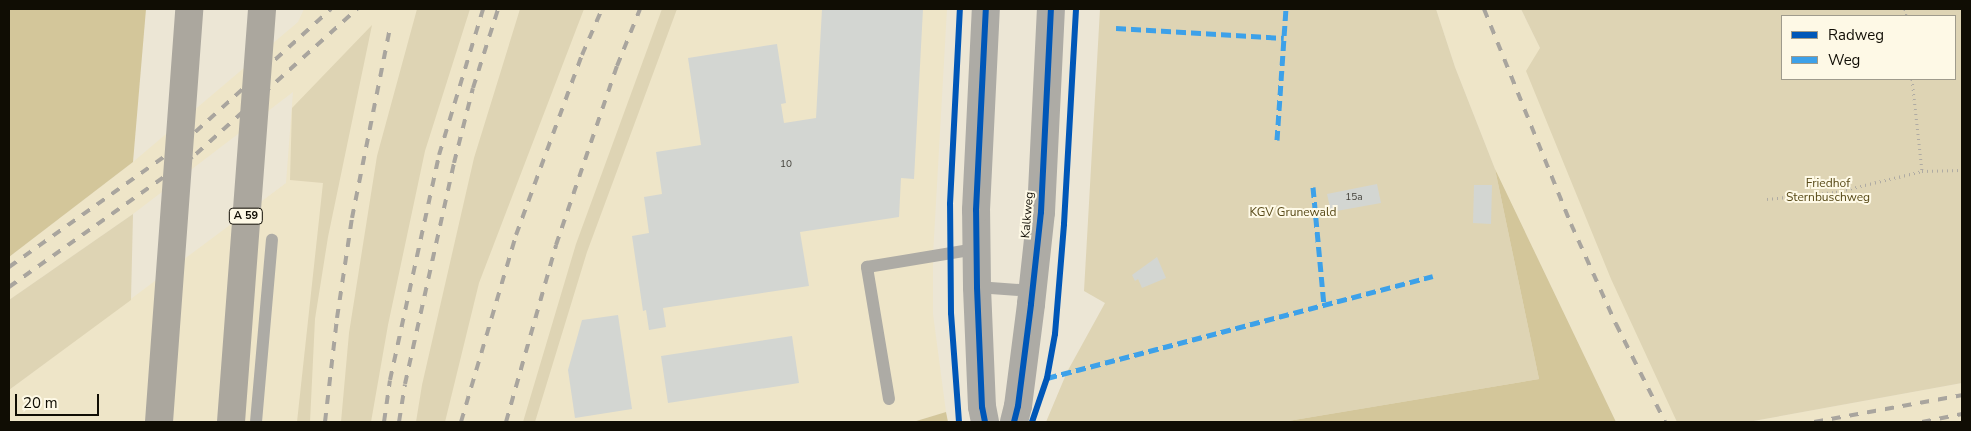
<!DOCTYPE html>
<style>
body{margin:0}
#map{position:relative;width:1971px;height:431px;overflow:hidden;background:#ece6d5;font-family:"Nunito Sans",sans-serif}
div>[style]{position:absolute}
.built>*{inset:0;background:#eee5c8}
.green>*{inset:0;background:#ded4b4}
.forest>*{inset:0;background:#d3c69a}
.building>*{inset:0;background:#d3d6d2}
.path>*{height:3px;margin-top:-1.5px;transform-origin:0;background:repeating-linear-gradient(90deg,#afaba3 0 1px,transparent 0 5px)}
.service>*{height:12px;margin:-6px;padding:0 6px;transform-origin:6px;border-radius:6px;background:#adaba5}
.tertiary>*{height:28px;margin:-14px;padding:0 14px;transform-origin:14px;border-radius:14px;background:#adaba5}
.rail>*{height:4px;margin-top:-2px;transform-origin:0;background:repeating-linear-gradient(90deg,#a9a59e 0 9px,transparent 0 18px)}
.motorway-bridge>*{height:28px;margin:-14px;padding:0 14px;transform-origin:14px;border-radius:14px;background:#aba79e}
.quiet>*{height:5px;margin-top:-2.5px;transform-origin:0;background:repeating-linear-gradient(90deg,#3da1e9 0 10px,transparent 0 15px)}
.cycleway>*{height:6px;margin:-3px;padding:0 3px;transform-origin:3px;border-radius:3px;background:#0057b8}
span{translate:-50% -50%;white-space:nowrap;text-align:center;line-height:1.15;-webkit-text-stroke:4px #fef9e6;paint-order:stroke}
.number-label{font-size:10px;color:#413f38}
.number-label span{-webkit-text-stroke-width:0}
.shield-label span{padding:1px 4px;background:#fef9e6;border:1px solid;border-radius:4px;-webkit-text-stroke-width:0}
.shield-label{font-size:11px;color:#100d04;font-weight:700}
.park-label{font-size:12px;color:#584a18}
.street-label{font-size:12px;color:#100d04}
.frame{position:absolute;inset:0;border:10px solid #100d04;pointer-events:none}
.legend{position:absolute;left:1781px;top:15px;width:175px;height:65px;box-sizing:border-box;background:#fef9e6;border:1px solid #9f9b8c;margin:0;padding:6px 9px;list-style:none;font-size:15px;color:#100d04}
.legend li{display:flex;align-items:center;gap:10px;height:25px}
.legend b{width:25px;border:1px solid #9f9b8c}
.scale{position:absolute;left:15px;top:394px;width:84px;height:22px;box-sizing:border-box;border:2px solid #100d04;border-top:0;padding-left:6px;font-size:15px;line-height:18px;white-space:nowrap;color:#100d04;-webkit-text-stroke:4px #fef9e6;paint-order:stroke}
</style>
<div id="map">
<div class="built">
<div style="clip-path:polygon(304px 9px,947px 9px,933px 255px,933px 314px,946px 412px,913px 422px,9px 422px,9px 390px,286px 183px,293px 92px,133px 214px,9px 300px,9px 257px,133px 162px,298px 22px)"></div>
<div style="clip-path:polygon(1436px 9px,1521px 9px,1540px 48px,1679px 422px,1616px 422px,1495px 169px,1455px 67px)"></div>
<div style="clip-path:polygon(1962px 383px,1962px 422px,1748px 422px)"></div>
</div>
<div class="green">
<div style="clip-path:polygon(417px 9px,470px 9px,425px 151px,388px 325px,371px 422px,341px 422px,349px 333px,377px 156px)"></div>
<div style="clip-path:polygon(520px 9px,584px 9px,479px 283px,445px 422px,416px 422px,422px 385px,474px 158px)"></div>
<div style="clip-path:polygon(662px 9px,677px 9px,587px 252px,535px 422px,523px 422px,576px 244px)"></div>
<div style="clip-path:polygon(1100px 9px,1436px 9px,1455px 67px,1495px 169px,1539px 379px,1282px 422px,1046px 422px,1067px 372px,1105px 303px,1084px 291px)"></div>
<div style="clip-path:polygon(evenodd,1521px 9px,1962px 9px,1962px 383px,1748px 422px,1677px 422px,1611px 279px,1526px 71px,1540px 48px,1521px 9px,1955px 16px,1955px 79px,1782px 79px,1782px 16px,1955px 16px)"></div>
<div style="clip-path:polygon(372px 25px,328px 237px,315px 319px,310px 422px,297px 422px,323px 183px,290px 180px,292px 108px)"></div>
<div style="clip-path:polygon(133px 214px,131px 300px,9px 390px,9px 300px)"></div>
</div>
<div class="forest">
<div style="clip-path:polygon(9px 9px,146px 9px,133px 162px,9px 257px)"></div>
<div style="clip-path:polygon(1495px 169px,1616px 422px,1282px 422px,1539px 379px)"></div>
<div style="clip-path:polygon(946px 412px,948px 422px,913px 422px)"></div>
</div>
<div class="building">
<div style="clip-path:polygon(822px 9px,923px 9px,914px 179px,901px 178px,899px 217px,800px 232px,809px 286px,663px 308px,666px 327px,649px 330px,646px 310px,643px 311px,632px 236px,649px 233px,644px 197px,662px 194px,656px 152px,701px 145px,688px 58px,777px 44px,786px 103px,781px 104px,784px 123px,816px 118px)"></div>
<div style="clip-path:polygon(1377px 184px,1381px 203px,1331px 212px,1327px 194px)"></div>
<div style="clip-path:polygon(1474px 185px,1492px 185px,1491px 224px,1473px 223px)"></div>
<div style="clip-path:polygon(1157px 257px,1166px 278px,1142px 288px,1138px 279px,1135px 281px,1132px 275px)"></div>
<div style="clip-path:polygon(618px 315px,632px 409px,575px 418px,568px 370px,582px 320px)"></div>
<div style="clip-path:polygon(792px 336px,799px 383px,668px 403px,661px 356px)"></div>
</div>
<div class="path">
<div style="left:1905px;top:9px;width:7px;rotate:82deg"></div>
<div style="left:1912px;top:79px;width:93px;rotate:83.8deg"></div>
<div style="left:1767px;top:199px;width:69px;rotate:-5.8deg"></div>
<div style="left:1836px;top:192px;width:89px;rotate:-13.7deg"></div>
<div style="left:1922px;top:171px;width:40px;rotate:-1.4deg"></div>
</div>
<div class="service">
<div style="left:977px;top:287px;width:56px;rotate:4.1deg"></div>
<div style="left:889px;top:399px;width:134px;rotate:-99.5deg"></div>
<div style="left:867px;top:267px;width:110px;rotate:-9.4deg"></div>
<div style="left:256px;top:422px;width:183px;rotate:-85deg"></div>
</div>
<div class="tertiary">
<div style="left:985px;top:422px;width:15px;rotate:-101deg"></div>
<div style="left:982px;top:407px;width:120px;rotate:-92.4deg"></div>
<div style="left:977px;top:287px;width:77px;rotate:-90.7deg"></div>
<div style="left:976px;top:210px;width:201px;rotate:-87.2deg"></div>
<div style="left:1014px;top:422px;width:16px;rotate:-76deg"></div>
<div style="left:1018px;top:406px;width:103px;rotate:-82.7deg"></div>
<div style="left:1031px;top:304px;width:93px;rotate:-83.8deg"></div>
<div style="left:1041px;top:212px;width:203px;rotate:-87.2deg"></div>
</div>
<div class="rail">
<div style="left:1484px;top:9px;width:232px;rotate:68deg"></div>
<div style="left:1571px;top:224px;width:110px;rotate:65.8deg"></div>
<div style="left:1616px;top:324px;width:110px;rotate:63.4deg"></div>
<div style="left:9px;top:267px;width:212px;rotate:-35.4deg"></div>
<div style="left:182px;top:144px;width:201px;rotate:-42.2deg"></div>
<div style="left:9px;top:287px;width:229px;rotate:-35.4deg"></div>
<div style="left:196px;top:154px;width:217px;rotate:-42deg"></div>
<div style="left:325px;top:422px;width:105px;rotate:-83.4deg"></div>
<div style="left:337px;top:318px;width:101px;rotate:-81.5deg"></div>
<div style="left:352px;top:218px;width:194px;rotate:-78.7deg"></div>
<div style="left:384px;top:422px;width:42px;rotate:-81.9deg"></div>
<div style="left:390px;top:380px;width:230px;rotate:-77.7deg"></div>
<div style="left:439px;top:155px;width:152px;rotate:-73.2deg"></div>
<div style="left:399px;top:422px;width:38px;rotate:-81deg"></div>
<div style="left:405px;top:384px;width:226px;rotate:-77.5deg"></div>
<div style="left:454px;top:163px;width:77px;rotate:-75.8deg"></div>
<div style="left:473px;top:88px;width:83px;rotate:-72.4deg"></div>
<div style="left:461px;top:422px;width:195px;rotate:-73.6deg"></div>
<div style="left:516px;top:235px;width:192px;rotate:-69.9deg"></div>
<div style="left:582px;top:55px;width:50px;rotate:-66.5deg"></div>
<div style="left:506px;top:422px;width:184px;rotate:-74.2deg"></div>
<div style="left:556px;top:245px;width:189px;rotate:-71.2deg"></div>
<div style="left:617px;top:66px;width:61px;rotate:-68deg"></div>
<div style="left:1814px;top:422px;width:150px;rotate:-10.3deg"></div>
<div style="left:1922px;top:422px;width:41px;rotate:-11.3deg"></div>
</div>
<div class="motorway-bridge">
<div style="left:159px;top:422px;width:414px;rotate:-85.8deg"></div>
<div style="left:231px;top:422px;width:414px;rotate:-85.7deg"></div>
</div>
<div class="quiet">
<div style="left:1116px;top:28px;width:168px;rotate:3.4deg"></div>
<div style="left:1277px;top:140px;width:131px;rotate:-86.1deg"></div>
<div style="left:1313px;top:187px;width:119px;rotate:84.7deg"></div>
<div style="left:1047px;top:378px;width:399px;rotate:-14.8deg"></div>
</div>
<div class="cycleway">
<div style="left:959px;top:422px;width:109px;rotate:-94.2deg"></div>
<div style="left:951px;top:313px;width:109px;rotate:-90.5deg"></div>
<div style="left:950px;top:204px;width:195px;rotate:-87.1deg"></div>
<div style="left:985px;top:422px;width:15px;rotate:-101deg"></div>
<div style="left:982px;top:407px;width:120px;rotate:-92.4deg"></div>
<div style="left:977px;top:287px;width:77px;rotate:-90.7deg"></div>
<div style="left:976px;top:210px;width:201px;rotate:-87.2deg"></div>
<div style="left:1014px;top:422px;width:16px;rotate:-76deg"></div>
<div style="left:1018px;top:406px;width:103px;rotate:-82.7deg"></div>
<div style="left:1031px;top:304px;width:93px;rotate:-83.8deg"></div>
<div style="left:1041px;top:212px;width:203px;rotate:-87.2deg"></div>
<div style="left:1032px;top:422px;width:46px;rotate:-71.2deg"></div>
<div style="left:1047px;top:378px;width:45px;rotate:-79.7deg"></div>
<div style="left:1055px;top:334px;width:110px;rotate:-85.3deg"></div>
<div style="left:1064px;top:224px;width:215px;rotate:-86.8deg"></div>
</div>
<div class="number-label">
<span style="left:786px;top:165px">10</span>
<span style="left:1354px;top:198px">15a</span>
</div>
<div class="shield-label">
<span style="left:246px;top:216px">A 59</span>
</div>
<div class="park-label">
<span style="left:1828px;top:191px">Friedhof<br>Sternbuschweg</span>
<span style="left:1293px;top:213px">KGV Grunewald</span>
</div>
<div class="street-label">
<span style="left:1028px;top:215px;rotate:-85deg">Kalkweg</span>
</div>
<div class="frame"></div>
<ul class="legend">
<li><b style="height:6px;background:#0057b8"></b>Radweg</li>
<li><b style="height:6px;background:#3da1e9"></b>Weg</li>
</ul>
<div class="scale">20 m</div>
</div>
